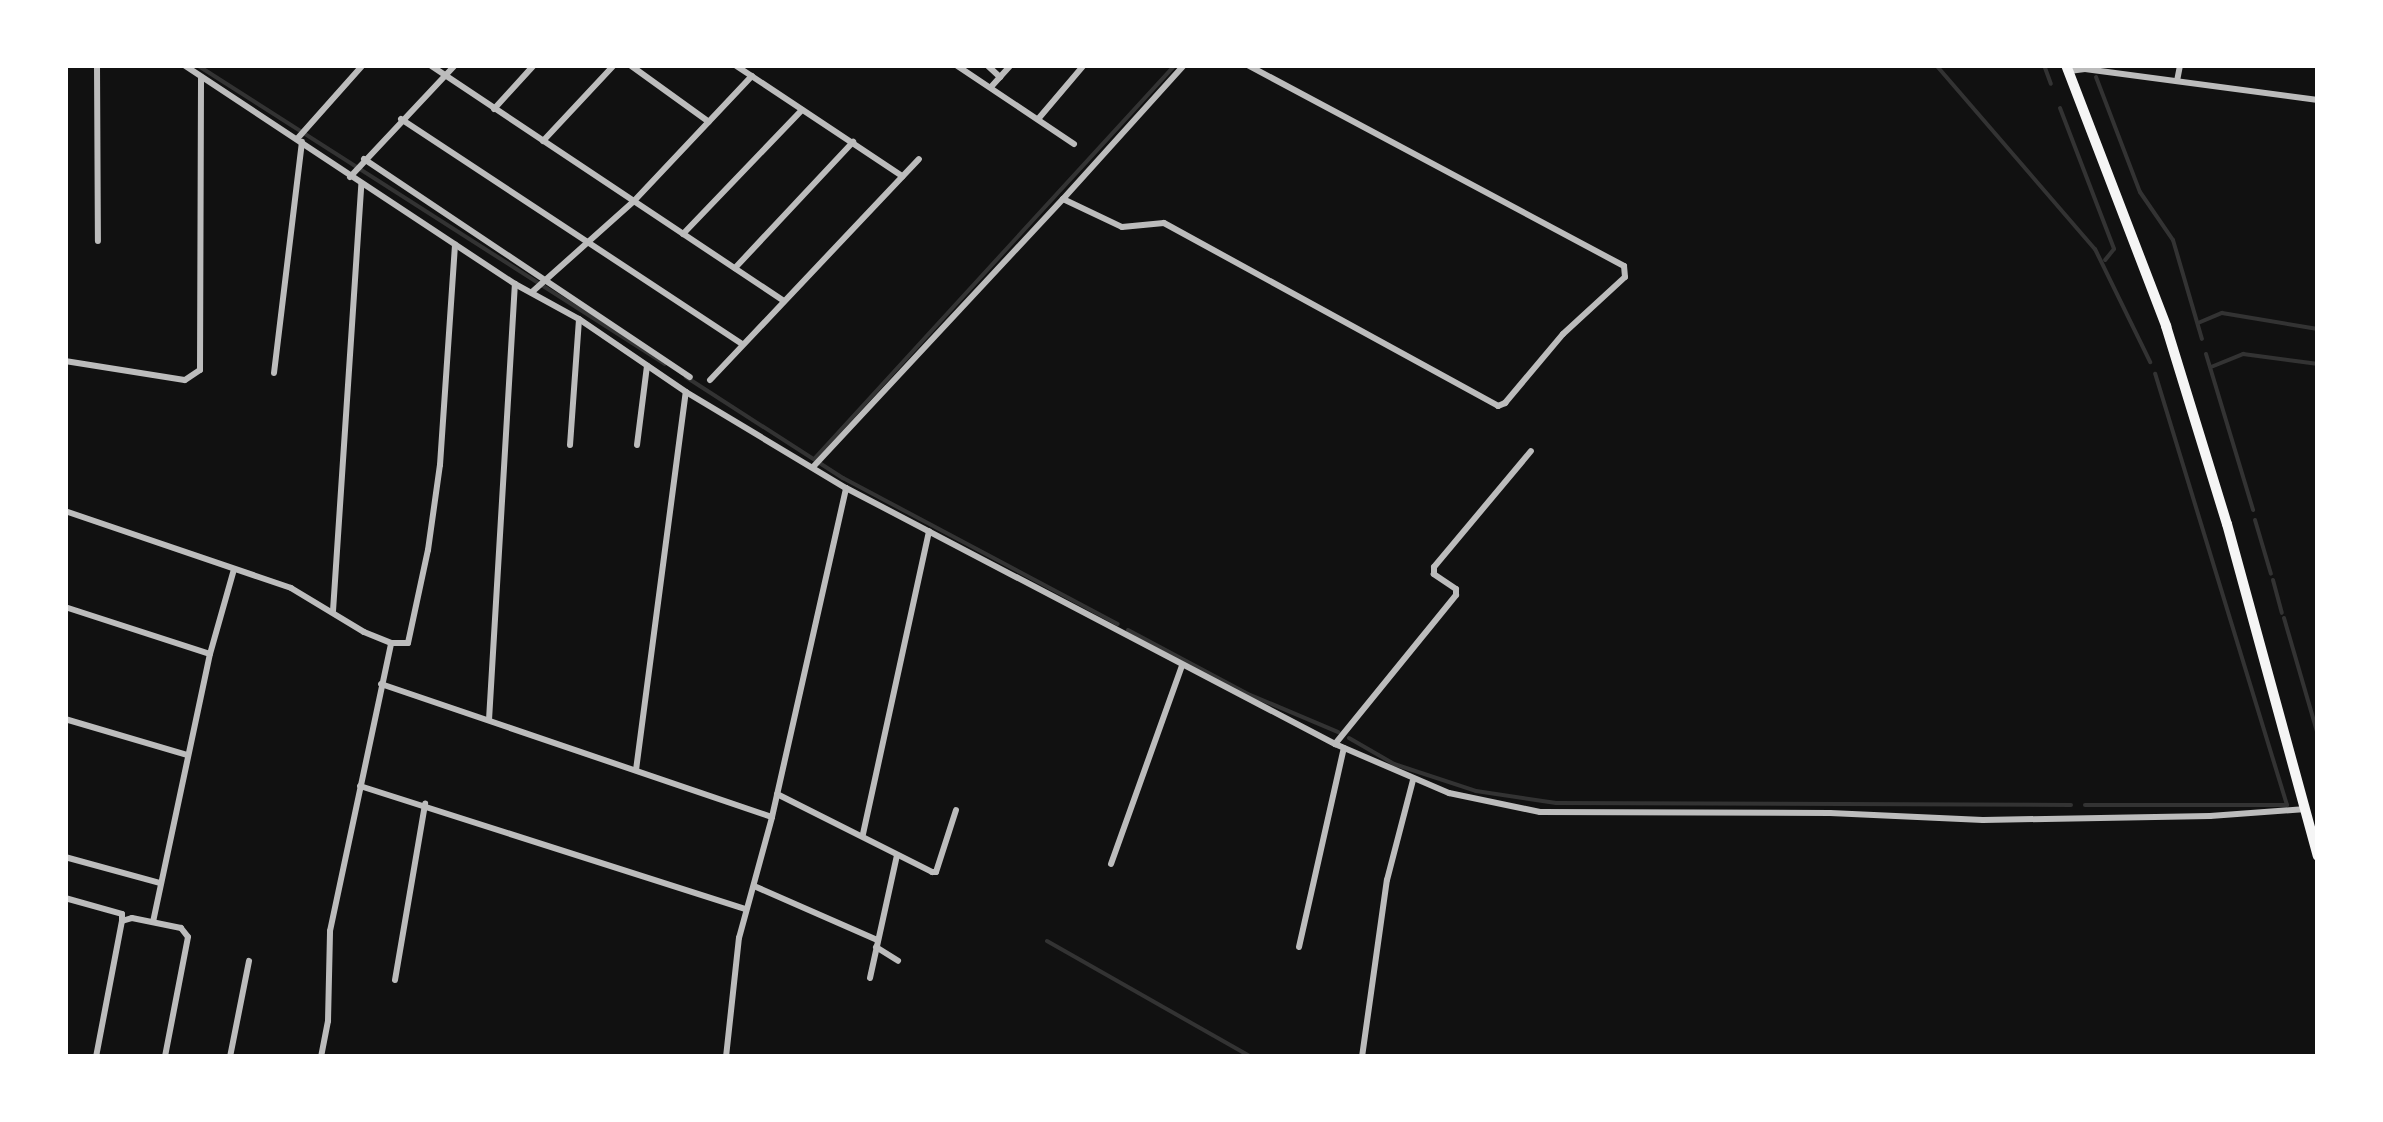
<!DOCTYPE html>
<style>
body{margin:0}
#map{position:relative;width:2383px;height:1122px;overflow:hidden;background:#111;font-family:"Libre Baskerville",serif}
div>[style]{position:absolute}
.stream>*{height:4px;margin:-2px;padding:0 2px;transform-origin:2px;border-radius:2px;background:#333}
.minor>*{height:6px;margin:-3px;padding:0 3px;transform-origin:3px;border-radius:3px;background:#bcbcbc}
.primary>*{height:10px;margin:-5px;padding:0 5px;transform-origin:5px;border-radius:5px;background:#f5f5f5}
span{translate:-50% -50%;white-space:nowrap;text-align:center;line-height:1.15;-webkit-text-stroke:9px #fff;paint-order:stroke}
.frame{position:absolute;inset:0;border:68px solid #fff;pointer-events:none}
</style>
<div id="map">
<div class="stream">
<div style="left:197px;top:65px;width:555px;rotate:32.57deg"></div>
<div style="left:1936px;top:65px;width:243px;rotate:49.2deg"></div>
<div style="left:2095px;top:249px;width:126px;rotate:64deg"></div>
<div style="left:2044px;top:65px;width:20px;rotate:70deg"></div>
<div style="left:2096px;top:77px;width:123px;rotate:69.1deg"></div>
<div style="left:2140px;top:192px;width:58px;rotate:55.5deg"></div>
<div style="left:2173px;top:240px;width:103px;rotate:73.7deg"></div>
<div style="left:2060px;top:108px;width:151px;rotate:69deg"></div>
<div style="left:2114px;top:249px;width:14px;rotate:129deg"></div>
<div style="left:2198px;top:323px;width:26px;rotate:-23deg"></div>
<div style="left:2222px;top:313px;width:97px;rotate:9.5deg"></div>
<div style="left:2206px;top:354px;width:163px;rotate:73.2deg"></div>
<div style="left:2211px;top:367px;width:35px;rotate:-22deg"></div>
<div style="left:2243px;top:354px;width:76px;rotate:7.6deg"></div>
<div style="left:686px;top:377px;width:187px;rotate:32.8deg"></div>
<div style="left:843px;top:478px;width:311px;rotate:28deg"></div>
<div style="left:814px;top:459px;width:534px;rotate:-47.5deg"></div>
<div style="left:2255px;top:520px;width:56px;rotate:73.5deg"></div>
<div style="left:2273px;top:580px;width:34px;rotate:75deg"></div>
<div style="left:2284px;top:618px;width:122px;rotate:73.8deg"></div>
<div style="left:1128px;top:630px;width:136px;rotate:28.1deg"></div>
<div style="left:1248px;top:694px;width:98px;rotate:22.9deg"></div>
<div style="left:1349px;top:738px;width:52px;rotate:30deg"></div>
<div style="left:1394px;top:764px;width:86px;rotate:18.2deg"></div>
<div style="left:1476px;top:791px;width:81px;rotate:8.5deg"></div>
<div style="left:1556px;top:803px;width:515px;rotate:0.22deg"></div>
<div style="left:2085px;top:805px;width:202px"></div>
<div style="left:2287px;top:805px;width:451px;rotate:-107deg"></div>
<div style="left:1047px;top:941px;width:235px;rotate:29.6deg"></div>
</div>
<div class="minor">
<div style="left:97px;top:65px;width:176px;rotate:89.7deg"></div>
<div style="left:184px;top:65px;width:397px;rotate:33.5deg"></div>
<div style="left:515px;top:284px;width:73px;rotate:28.7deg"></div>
<div style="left:579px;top:319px;width:130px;rotate:34.3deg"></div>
<div style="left:686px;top:392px;width:187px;rotate:31deg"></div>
<div style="left:846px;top:488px;width:552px;rotate:27.63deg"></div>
<div style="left:1335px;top:744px;width:124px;rotate:23.3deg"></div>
<div style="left:1449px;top:793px;width:93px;rotate:11.8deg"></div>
<div style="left:1540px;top:812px;width:290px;rotate:0.2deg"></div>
<div style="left:1830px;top:813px;width:153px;rotate:2.6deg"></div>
<div style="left:1983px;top:820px;width:227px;rotate:-1deg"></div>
<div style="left:2210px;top:816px;width:96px;rotate:-4.2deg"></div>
<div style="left:430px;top:65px;width:425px;rotate:33.7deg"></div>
<div style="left:630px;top:65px;width:97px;rotate:35.8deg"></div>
<div style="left:735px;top:65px;width:201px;rotate:33.6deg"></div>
<div style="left:956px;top:65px;width:142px;rotate:33.8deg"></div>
<div style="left:987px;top:65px;width:18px;rotate:43deg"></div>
<div style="left:2069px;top:71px;width:16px;rotate:-7deg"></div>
<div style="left:2085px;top:69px;width:235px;rotate:7.6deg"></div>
<div style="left:2177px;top:81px;width:16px;rotate:-79deg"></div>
<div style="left:991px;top:87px;width:30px;rotate:-48deg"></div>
<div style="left:494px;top:109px;width:59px;rotate:-47.7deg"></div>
<div style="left:1039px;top:118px;width:70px;rotate:-49.7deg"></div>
<div style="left:401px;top:119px;width:409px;rotate:33.4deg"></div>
<div style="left:297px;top:139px;width:99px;rotate:-48.3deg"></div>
<div style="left:543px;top:141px;width:104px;rotate:-46.9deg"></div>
<div style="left:364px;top:159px;width:392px;rotate:33.8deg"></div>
<div style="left:350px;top:177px;width:154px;rotate:-46.8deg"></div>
<div style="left:1063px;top:199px;width:181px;rotate:-47.9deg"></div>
<div style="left:683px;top:234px;width:172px;rotate:-46.2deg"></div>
<div style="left:735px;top:268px;width:173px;rotate:-46.9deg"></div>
<div style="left:532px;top:292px;width:137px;rotate:-41.7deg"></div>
<div style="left:634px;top:201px;width:172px;rotate:-46.7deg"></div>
<div style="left:65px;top:361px;width:121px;rotate:9deg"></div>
<div style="left:185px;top:380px;width:18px;rotate:-34deg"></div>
<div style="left:200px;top:370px;width:293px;rotate:-89.8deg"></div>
<div style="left:274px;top:373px;width:233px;rotate:-83.1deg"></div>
<div style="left:710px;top:380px;width:304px;rotate:-46.6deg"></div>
<div style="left:570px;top:445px;width:125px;rotate:-85.9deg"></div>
<div style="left:637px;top:445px;width:80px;rotate:-82.8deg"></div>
<div style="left:813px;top:467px;width:367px;rotate:-47deg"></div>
<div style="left:1063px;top:199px;width:65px;rotate:25.4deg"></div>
<div style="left:1122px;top:227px;width:42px;rotate:-5.4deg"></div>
<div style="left:1164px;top:223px;width:381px;rotate:28.7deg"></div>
<div style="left:1498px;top:406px;width:8px;rotate:-23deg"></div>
<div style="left:1505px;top:403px;width:90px;rotate:-50deg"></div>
<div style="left:1563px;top:334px;width:84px;rotate:-42.6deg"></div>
<div style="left:1625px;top:277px;width:11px;rotate:-95deg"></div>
<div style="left:1624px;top:266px;width:426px;rotate:-151.9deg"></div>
<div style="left:65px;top:511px;width:239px;rotate:18.8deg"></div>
<div style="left:291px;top:588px;width:85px;rotate:31.1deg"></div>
<div style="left:364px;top:632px;width:29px;rotate:22deg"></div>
<div style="left:391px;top:643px;width:17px"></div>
<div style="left:408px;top:643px;width:95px;rotate:-77.9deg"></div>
<div style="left:428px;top:550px;width:86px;rotate:-82deg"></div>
<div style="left:440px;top:465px;width:221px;rotate:-86.1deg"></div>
<div style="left:65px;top:607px;width:152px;rotate:18deg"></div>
<div style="left:333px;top:611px;width:428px;rotate:-86.2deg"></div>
<div style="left:381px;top:684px;width:413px;rotate:18.8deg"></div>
<div style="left:65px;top:719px;width:127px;rotate:16.4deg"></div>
<div style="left:489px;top:720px;width:437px;rotate:-86.6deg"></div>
<div style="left:1335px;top:744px;width:192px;rotate:-50.9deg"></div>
<div style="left:1456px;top:595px;width:6px;rotate:-90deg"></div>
<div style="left:1456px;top:589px;width:27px;rotate:-146deg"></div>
<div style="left:1434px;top:574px;width:7px;rotate:-90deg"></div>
<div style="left:1434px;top:567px;width:151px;rotate:-50.1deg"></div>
<div style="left:636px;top:770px;width:381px;rotate:-82.5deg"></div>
<div style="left:360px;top:786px;width:404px;rotate:17.7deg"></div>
<div style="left:777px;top:794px;width:174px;rotate:26.7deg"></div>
<div style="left:932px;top:872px;width:4px"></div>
<div style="left:936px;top:872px;width:65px;rotate:-72.1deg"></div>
<div style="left:863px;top:834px;width:310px;rotate:-77.7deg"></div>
<div style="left:65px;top:857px;width:98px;rotate:15.3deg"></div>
<div style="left:1111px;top:864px;width:210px;rotate:-70.3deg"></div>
<div style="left:754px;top:886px;width:134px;rotate:23.7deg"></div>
<div style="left:65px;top:898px;width:59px;rotate:15.7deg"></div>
<div style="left:122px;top:914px;width:7px;rotate:90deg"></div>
<div style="left:153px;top:922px;width:274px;rotate:-78deg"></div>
<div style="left:210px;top:654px;width:88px;rotate:-74.2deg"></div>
<div style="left:876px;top:947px;width:26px;rotate:32deg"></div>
<div style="left:1299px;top:947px;width:204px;rotate:-77.3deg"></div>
<div style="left:870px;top:978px;width:126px;rotate:-77.6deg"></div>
<div style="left:395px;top:980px;width:179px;rotate:-80.3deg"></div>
<div style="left:96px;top:1057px;width:138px;rotate:-79.2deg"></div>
<div style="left:122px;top:921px;width:10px;rotate:-17deg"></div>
<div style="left:132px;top:918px;width:50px;rotate:11.5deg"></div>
<div style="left:181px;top:928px;width:11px;rotate:52deg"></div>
<div style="left:188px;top:937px;width:122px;rotate:100.9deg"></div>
<div style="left:230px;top:1057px;width:98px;rotate:-78.8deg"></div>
<div style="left:321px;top:1057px;width:37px;rotate:-79deg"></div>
<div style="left:328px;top:1021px;width:90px;rotate:-88.7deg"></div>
<div style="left:330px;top:931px;width:294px;rotate:-78deg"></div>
<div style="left:726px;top:1057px;width:120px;rotate:-83.8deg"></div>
<div style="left:739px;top:938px;width:125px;rotate:-74.7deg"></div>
<div style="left:772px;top:817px;width:337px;rotate:-77.3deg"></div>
<div style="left:1362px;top:1057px;width:179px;rotate:-82deg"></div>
<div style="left:1387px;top:880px;width:103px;rotate:-75.4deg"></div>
</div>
<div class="primary">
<div style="left:2066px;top:65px;width:280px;rotate:69deg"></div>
<div style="left:2166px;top:326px;width:207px;rotate:72.9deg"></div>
<div style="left:2227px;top:524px;width:344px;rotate:74.7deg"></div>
</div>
<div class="frame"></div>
</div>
